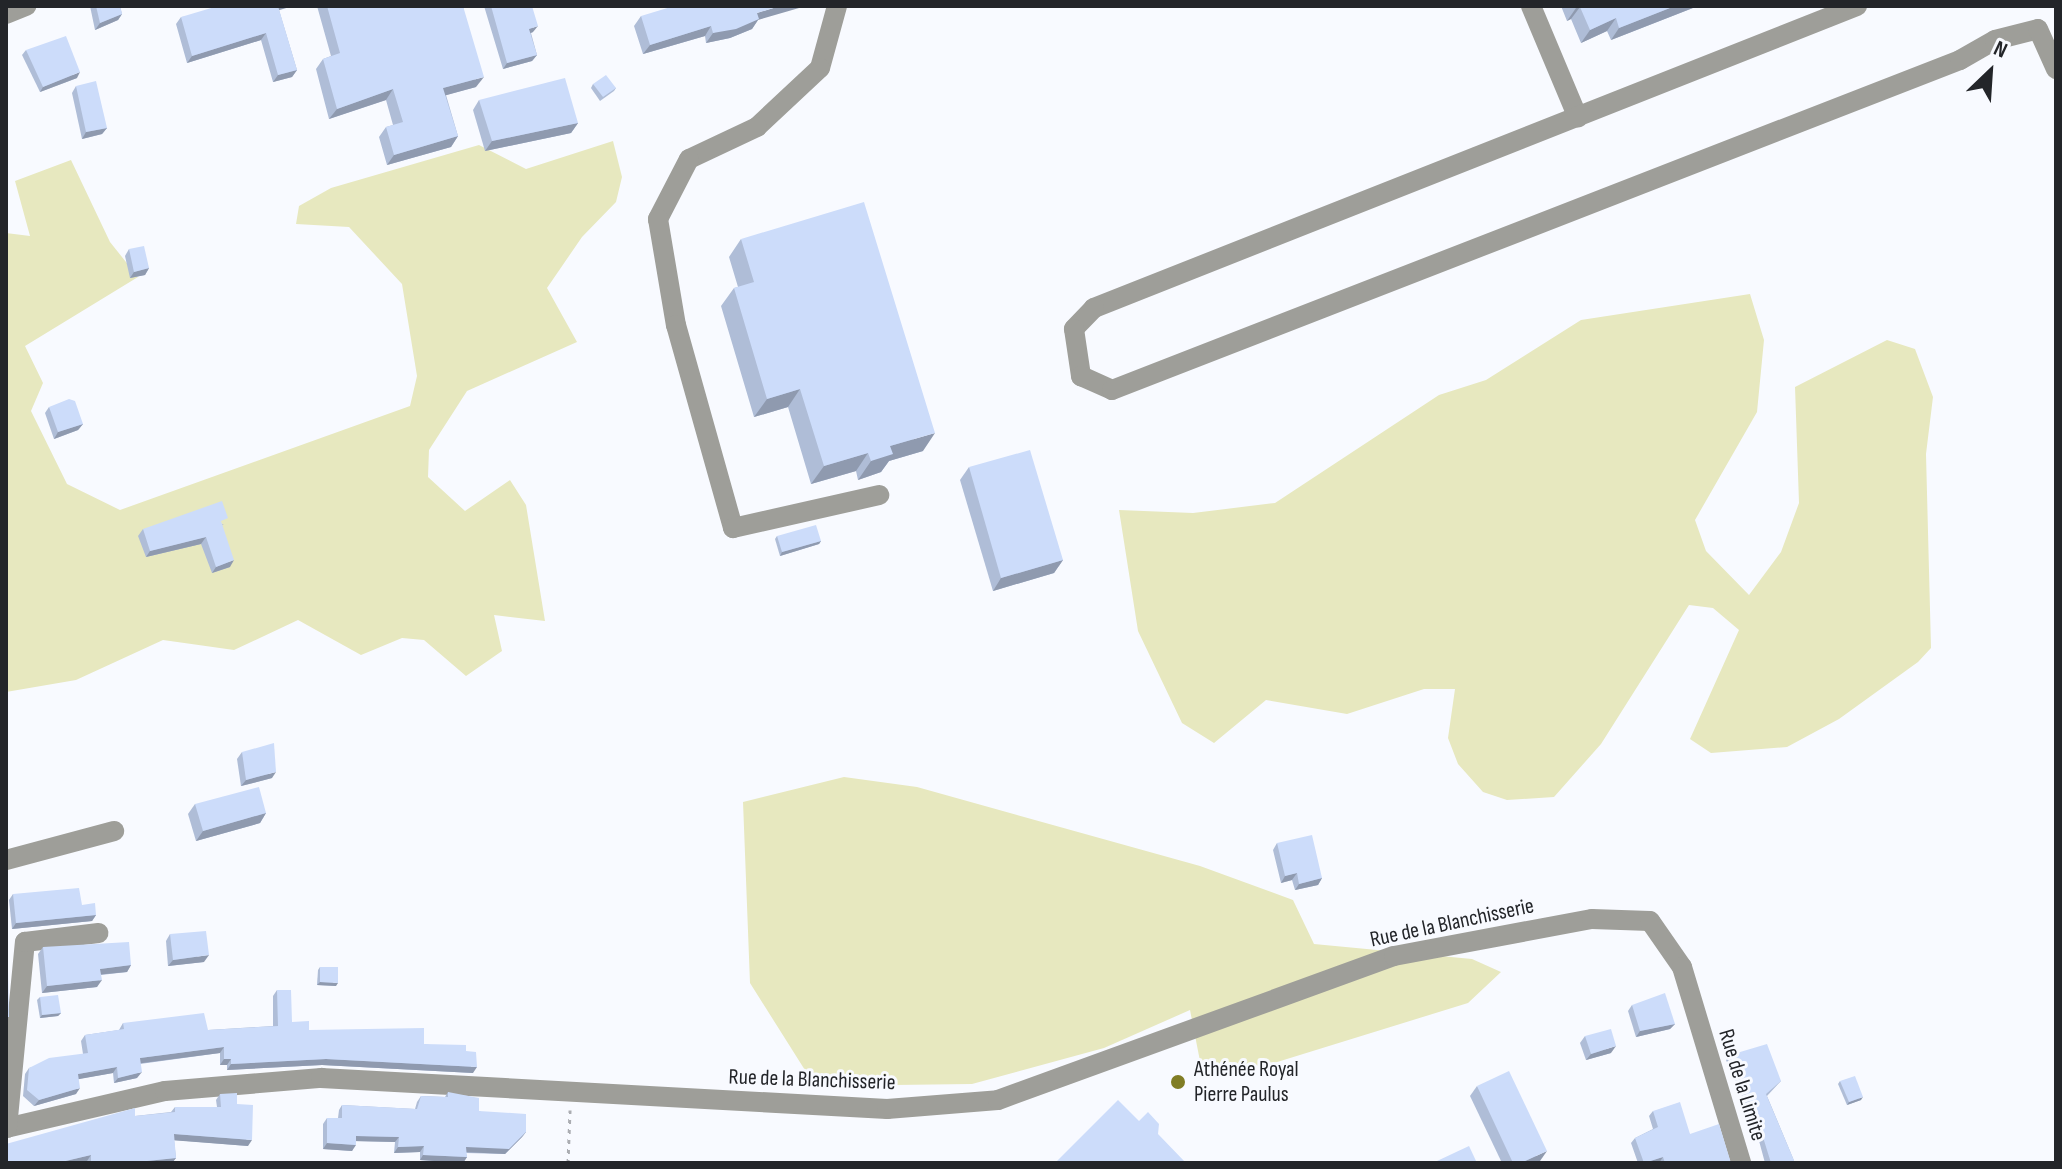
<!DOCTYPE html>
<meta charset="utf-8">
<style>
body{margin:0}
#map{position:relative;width:2062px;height:1169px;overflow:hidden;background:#f8faff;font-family:"Sofia Sans Condensed",sans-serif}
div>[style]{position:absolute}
.green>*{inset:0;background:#e7e8bf}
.path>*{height:3px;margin-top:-1.5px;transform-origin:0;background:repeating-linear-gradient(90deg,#abadb2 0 4px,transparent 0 10px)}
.minor>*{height:20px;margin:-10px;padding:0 10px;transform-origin:10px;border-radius:10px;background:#9e9e99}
.wall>*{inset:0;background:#afbdd7}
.shaded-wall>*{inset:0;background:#8f9aaf}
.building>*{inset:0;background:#ccdcfa}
.dots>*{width:22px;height:22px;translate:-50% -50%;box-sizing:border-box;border:4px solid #f8faff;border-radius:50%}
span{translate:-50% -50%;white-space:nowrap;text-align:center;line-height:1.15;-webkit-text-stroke:6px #f8faff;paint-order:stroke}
.street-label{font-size:22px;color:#232529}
.poi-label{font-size:22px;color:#232529}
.left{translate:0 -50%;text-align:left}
.frame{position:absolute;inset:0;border:8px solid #232529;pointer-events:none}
.north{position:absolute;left:1950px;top:32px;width:80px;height:80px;-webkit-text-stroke:6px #f8faff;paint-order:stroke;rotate:25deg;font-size:22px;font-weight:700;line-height:32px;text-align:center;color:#232529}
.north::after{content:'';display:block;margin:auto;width:28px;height:36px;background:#232529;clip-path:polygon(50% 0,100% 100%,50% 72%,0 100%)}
</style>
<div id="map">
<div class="green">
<div style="clip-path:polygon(613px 141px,622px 177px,616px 202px,582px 237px,547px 288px,577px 342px,467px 391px,429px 450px,428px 477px,465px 511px,510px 480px,526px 505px,545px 621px,494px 615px,502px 651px,466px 676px,424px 640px,402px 638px,361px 655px,298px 620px,234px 650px,163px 640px,76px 680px,6px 692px,6px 233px,30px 236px,15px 181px,71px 160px,110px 242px,138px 277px,25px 346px,43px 383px,31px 411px,67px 484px,120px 510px,410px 406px,417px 376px,402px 284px,349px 227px,296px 224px,299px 206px,331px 188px,479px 145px,526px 169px)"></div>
<div style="clip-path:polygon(1750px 294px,1764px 340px,1757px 412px,1695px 520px,1706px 551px,1749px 595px,1781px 552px,1799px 503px,1795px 387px,1887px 340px,1915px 349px,1933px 397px,1926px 454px,1931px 648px,1918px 662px,1839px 719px,1787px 747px,1711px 753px,1690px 739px,1739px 630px,1713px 608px,1689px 605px,1601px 744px,1554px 797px,1507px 800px,1483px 792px,1458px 764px,1448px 738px,1455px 689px,1424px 689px,1347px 714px,1266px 700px,1214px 743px,1182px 723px,1138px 631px,1119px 510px,1193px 513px,1275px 503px,1439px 395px,1486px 380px,1581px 320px)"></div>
<div style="clip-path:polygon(844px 777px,917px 787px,1200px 866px,1293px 900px,1314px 944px,1472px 959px,1501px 972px,1468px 1003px,1274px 1063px,1222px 1071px,1200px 1061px,1190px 1010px,1104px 1048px,972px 1084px,815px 1086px,750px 983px,743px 802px)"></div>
</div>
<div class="path">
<div style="left:568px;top:1163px;width:53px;rotate:-87.8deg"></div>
</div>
<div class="minor">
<div style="left:837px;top:6px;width:64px;rotate:105.3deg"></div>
<div style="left:820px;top:68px;width:86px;rotate:136.9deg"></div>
<div style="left:757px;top:127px;width:75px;rotate:154.8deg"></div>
<div style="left:689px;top:159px;width:68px;rotate:117.3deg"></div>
<div style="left:658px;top:219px;width:108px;rotate:80.4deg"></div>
<div style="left:676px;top:325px;width:211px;rotate:74.3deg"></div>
<div style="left:733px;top:528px;width:150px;rotate:-12.7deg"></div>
<div style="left:1531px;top:6px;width:121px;rotate:67.2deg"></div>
<div style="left:1857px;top:6px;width:821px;rotate:158.41deg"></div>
<div style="left:1094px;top:308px;width:29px;rotate:134deg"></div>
<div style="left:1074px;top:329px;width:48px;rotate:81.5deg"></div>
<div style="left:1081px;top:376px;width:34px;rotate:24deg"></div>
<div style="left:1112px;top:390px;width:910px;rotate:-21.26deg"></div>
<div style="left:1960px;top:60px;width:40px;rotate:-29.7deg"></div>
<div style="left:1995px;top:40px;width:44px;rotate:-14.3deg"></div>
<div style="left:2038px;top:29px;width:44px;rotate:65.8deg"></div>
<div style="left:6px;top:14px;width:22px;rotate:-22deg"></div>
<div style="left:6px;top:860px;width:112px;rotate:-15deg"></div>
<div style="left:6px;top:1128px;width:163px;rotate:-13.1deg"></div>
<div style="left:165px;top:1091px;width:157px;rotate:-4.8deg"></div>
<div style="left:321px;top:1078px;width:567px;rotate:3.13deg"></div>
<div style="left:887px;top:1109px;width:111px;rotate:-4.6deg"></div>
<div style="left:998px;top:1100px;width:421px;rotate:-20deg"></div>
<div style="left:1394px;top:956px;width:201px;rotate:-10.6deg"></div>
<div style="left:1592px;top:919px;width:58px;rotate:2deg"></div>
<div style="left:1650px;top:921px;width:56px;rotate:55.2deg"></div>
<div style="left:1682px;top:967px;width:205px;rotate:73.2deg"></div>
<div style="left:7px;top:1128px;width:187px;rotate:-84.5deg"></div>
<div style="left:25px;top:942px;width:74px;rotate:-7deg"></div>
</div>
<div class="wall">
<div style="clip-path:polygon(90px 6px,120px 6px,122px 14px,118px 20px,95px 30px)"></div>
<div style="clip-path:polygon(317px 6px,463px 6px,476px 87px,446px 95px,458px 136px,451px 147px,387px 165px,379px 137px,386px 127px,393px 125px,386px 100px,329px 119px,316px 69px,323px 59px,331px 56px)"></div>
<div style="clip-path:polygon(484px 6px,532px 6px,533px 32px,531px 33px,537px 55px,532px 61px,503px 69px)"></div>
<div style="clip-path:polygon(1561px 6px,1698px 6px,1611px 40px,1607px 31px,1581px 43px,1571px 19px,1567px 21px)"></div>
<div style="clip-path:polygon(279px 10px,297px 70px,292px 77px,273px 82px,261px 40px,187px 63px,176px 24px,181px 17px)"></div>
<div style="clip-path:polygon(641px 16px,758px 20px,752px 29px,730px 38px,706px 43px,705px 36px,643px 54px,634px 26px)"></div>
<div style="clip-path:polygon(26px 50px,77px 78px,40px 92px,22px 55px)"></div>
<div style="clip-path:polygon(593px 84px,616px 88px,614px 91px,600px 101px,591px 88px)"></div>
<div style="clip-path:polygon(76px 86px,107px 128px,102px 134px,82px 139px,72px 93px)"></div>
<div style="clip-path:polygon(479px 100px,578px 123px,571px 133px,485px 151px,473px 110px)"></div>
<div style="clip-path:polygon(741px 239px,923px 451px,889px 461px,881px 472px,858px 480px,856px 471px,811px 484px,788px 407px,754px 417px,721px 306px,734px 288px,738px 287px,729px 257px)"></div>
<div style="clip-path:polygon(129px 249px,149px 268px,145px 275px,130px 278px,125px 256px)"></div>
<div style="clip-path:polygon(49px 407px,83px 424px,78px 430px,54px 439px,45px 413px)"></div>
<div style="clip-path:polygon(969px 467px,1063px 560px,1054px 573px,993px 591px,960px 480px)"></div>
<div style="clip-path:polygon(224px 524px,222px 525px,230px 567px,212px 573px,201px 544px,146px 557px,138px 536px,143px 529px)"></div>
<div style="clip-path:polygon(777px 536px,821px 541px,819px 544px,780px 556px,775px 539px)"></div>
<div style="clip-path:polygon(242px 752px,272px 778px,241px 786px,237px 759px)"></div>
<div style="clip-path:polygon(195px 804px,266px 813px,260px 823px,196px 841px,188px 814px)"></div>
<div style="clip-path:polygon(1277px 843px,1322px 878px,1318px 885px,1295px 890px,1292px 880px,1281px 883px,1273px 850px)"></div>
<div style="clip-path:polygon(13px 894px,96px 915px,92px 921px,12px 929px,9px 900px)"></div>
<div style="clip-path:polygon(170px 934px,204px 962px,168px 966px,166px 941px)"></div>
<div style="clip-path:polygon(43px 947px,131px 965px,127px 972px,101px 975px,97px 987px,42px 993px,38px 954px)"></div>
<div style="clip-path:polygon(320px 967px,336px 986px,317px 985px,318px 970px)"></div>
<div style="clip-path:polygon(277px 990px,292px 1022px,309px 1030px,424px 1044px,466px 1051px,473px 1073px,322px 1065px,227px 1070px,227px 1065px,220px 1065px,220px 1053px,140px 1064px,137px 1078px,114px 1083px,113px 1073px,78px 1079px,76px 1094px,34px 1106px,23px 1096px,25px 1074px,29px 1068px,83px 1054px,81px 1041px,85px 1035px,119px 1030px,123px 1023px,208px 1030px,273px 1026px,273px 996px)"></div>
<div style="clip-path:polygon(40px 997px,61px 1013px,58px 1016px,40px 1018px,37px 1000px)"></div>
<div style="clip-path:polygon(1632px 1005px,1675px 1024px,1670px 1029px,1636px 1037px,1628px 1011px)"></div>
<div style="clip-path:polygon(1585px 1036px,1611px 1053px,1586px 1060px,1580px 1043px)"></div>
<div style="clip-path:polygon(1730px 1055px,1781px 1081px,1767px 1096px,1795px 1163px,1765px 1163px,1755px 1126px,1726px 1060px)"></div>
<div style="clip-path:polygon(1840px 1081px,1861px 1100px,1847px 1105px,1838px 1084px)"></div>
<div style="clip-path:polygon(1477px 1086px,1540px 1161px,1535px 1163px,1502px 1163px,1470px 1096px)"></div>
<div style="clip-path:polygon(448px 1092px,479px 1111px,526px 1132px,522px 1137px,505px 1154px,466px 1153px,467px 1157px,463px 1163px,420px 1160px,420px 1152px,394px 1153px,395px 1142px,356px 1141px,352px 1151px,323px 1149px,323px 1124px,327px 1118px,338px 1118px,339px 1110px,342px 1105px,415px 1109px,417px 1102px,421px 1096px,445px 1097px)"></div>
<div style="clip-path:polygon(220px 1094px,237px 1104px,248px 1146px,174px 1140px,176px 1158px,172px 1163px,87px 1163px,87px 1161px,78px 1163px,6px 1163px,135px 1116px,171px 1112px,175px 1107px,217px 1107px,216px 1100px)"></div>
<div style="clip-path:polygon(1653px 1111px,1690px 1134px,1731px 1163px,1638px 1163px,1631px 1143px,1635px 1138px,1653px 1129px,1649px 1116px)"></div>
</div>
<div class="shaded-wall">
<div style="clip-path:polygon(277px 6px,293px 6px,273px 12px)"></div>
<div style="clip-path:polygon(780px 6px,806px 6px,758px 20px,752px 29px,730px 38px,706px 43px,713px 33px,757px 13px)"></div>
<div style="clip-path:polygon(1675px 6px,1698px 6px,1611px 40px,1619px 28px)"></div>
<div style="clip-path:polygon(1580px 7px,1571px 19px,1567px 21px,1576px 8px)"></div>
<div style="clip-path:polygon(122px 14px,118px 20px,95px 30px,100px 23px)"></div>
<div style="clip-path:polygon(1616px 18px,1607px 31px,1581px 43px,1590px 30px)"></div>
<div style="clip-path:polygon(538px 26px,533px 32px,525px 35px,529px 29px)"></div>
<div style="clip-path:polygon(711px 26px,705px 36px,643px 54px,650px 45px)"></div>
<div style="clip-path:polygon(266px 33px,261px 40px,187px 63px,192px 56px)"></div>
<div style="clip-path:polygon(537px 55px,532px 61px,503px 69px,507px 63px)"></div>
<div style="clip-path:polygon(297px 70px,292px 77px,273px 82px,278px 75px)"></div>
<div style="clip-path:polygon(80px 72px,77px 78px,40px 92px,43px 87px)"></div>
<div style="clip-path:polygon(484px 77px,476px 87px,436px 98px,443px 88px)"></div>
<div style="clip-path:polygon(393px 89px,386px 100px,329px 119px,337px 109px)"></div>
<div style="clip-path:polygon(578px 123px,571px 133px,485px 151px,492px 141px)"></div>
<div style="clip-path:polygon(107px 128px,102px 134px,82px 139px,86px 132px)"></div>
<div style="clip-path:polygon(458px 136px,451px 147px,387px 165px,394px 155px)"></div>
<div style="clip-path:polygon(149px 268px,145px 275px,130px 278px,134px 272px)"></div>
<div style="clip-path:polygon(800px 389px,788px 407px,754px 417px,767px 399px)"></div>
<div style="clip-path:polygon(83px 424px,78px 430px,54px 439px,58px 432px)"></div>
<div style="clip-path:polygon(935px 433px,923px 451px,889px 461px,881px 472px,858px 480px,871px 461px,890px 446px)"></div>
<div style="clip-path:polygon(868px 453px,856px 471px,811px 484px,824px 466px)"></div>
<div style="clip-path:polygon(206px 537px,201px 544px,146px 557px,150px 551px)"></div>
<div style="clip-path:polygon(821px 541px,819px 544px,780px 556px,782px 552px)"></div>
<div style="clip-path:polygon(234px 560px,230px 567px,212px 573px,216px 567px)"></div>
<div style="clip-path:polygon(1063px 560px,1054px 573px,993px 591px,1001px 578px)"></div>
<div style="clip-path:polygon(276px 772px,272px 778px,241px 786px,246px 780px)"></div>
<div style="clip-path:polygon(266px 813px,260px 823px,196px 841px,203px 831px)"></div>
<div style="clip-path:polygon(1297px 873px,1292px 880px,1281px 883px,1285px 876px)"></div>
<div style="clip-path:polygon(1322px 878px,1318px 885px,1295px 890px,1299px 884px)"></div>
<div style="clip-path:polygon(96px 915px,92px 921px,12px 929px,16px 923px)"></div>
<div style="clip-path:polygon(209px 955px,204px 962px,168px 966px,173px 960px)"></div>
<div style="clip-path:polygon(131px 965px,127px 972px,95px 975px,100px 969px)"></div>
<div style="clip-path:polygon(102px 980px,97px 987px,42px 993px,47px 986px)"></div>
<div style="clip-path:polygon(320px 982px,338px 983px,336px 986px,317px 985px)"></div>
<div style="clip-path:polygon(61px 1013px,58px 1016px,40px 1018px,42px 1015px)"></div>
<div style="clip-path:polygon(1675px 1024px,1670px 1029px,1636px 1037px,1640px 1031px)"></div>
<div style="clip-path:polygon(1616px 1046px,1611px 1053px,1586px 1060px,1591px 1054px)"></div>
<div style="clip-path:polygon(224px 1047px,220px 1053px,135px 1064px,140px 1058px)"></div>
<div style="clip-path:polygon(224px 1059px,231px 1059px,227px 1065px,220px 1065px)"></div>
<div style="clip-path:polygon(326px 1059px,477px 1067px,473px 1073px,322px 1065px,227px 1070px,231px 1064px)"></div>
<div style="clip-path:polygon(117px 1067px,113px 1073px,74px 1080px,78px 1074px)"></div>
<div style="clip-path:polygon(142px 1072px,137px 1078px,114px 1083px,118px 1078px)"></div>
<div style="clip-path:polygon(80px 1088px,76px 1094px,34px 1106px,39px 1100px)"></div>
<div style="clip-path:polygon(1863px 1097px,1861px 1100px,1847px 1105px,1849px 1102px)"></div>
<div style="clip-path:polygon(526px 1132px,522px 1137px,505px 1154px,463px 1152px,466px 1147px)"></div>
<div style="clip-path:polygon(174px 1134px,252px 1140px,248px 1146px,170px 1140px)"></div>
<div style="clip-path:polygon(356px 1136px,399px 1137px,395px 1142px,352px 1141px)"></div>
<div style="clip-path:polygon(327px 1143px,356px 1145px,352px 1151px,323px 1149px)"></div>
<div style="clip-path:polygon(424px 1146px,420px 1152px,394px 1153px,398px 1147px)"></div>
<div style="clip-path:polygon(1547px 1151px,1540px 1161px,1535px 1163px,1521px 1163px)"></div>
<div style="clip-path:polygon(91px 1155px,87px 1161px,78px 1163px,57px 1163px)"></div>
<div style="clip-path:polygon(423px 1155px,467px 1157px,463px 1163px,420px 1160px)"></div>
<div style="clip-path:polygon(1663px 1157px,1659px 1163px,1644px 1163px)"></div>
<div style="clip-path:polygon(176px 1158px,172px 1163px,146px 1163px,147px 1161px)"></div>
</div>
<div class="building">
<div style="clip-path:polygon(96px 6px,120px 6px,122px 14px,100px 23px)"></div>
<div style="clip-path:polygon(218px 6px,278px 6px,297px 70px,278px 75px,266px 33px,192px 56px,181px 17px)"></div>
<div style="clip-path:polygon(327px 6px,463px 6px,484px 77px,443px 88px,458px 136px,394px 155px,386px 127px,403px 122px,393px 89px,337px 109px,323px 59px,340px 53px)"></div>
<div style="clip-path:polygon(491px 6px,532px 6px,538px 26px,529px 29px,537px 55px,507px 63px)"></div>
<div style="clip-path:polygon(674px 6px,780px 6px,757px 13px,759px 19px,736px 29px,713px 33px,711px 26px,650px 45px,641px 16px)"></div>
<div style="clip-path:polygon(1575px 6px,1675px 6px,1619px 28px,1616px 18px,1590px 30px,1580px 7px,1576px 8px)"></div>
<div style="clip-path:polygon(66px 36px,80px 72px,43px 87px,26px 50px)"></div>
<div style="clip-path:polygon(606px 75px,616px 88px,603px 97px,593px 84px)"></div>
<div style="clip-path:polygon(565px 78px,578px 123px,492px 141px,479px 100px)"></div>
<div style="clip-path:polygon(96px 81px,107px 128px,86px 132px,76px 86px)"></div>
<div style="clip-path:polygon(864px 202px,935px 433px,890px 446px,893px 454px,871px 461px,868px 453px,824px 466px,800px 389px,767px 399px,734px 288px,754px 282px,741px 239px)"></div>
<div style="clip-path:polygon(144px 246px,149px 268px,134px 272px,129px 249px)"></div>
<div style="clip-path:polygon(69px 399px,75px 401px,83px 424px,58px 432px,49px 407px)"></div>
<div style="clip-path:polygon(1030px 450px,1063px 560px,1001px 578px,969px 467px)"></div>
<div style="clip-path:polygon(222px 501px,228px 518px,221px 521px,234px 560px,216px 567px,206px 537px,150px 551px,143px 529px)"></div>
<div style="clip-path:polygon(816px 525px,821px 541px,782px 552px,777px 536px)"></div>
<div style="clip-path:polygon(274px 743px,276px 772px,246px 780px,242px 752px)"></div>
<div style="clip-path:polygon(259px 787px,266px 813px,203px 831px,195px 804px)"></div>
<div style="clip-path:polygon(1312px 835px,1322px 878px,1299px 884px,1297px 873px,1285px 876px,1277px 843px)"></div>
<div style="clip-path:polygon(79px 888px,82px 905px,95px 903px,96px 915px,16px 923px,13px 894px)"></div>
<div style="clip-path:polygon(206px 931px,209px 955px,173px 960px,170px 934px)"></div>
<div style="clip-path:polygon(129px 942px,131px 965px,100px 969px,102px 980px,47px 986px,43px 947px)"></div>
<div style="clip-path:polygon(320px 967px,338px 967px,338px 983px,320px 982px)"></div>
<div style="clip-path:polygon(6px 971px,8px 971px,9px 1017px,6px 1017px)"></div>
<div style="clip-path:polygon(277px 990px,291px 990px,292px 1022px,309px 1021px,309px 1030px,424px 1028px,424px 1044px,466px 1045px,466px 1051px,476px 1052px,477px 1067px,326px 1059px,231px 1064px,231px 1059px,224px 1059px,224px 1047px,140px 1058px,142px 1072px,118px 1078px,117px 1067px,78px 1074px,80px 1088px,39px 1100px,27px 1090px,29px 1068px,49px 1058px,88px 1053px,85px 1035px,124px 1029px,123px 1023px,204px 1013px,208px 1030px,278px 1026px)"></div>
<div style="clip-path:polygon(1665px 993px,1675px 1024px,1640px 1031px,1632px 1005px)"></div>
<div style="clip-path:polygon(58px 995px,61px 1013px,42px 1015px,40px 997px)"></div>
<div style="clip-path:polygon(1611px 1029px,1616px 1046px,1591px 1054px,1585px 1036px)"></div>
<div style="clip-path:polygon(1767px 1044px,1781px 1081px,1766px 1094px,1795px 1163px,1771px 1163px,1758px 1121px,1730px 1055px)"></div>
<div style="clip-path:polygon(1509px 1071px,1547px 1151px,1521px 1163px,1513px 1163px,1477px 1086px)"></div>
<div style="clip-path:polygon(1855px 1076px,1863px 1097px,1849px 1102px,1840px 1081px)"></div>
<div style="clip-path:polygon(448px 1092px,479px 1098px,479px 1111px,526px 1114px,526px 1132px,509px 1149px,466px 1147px,467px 1157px,423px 1155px,424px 1146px,398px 1147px,399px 1137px,356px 1136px,356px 1145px,327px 1143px,327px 1118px,342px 1118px,342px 1105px,417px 1109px,421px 1096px,448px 1097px)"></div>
<div style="clip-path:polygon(237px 1093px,237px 1104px,253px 1105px,252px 1140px,174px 1134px,176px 1158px,147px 1161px,147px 1163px,91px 1163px,91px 1155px,57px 1163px,6px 1163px,6px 1144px,135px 1108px,135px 1116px,175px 1112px,175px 1107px,221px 1107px,220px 1094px)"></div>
<div style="clip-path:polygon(1118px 1100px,1139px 1121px,1148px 1112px,1159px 1124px,1158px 1134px,1186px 1163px,1055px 1163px)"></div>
<div style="clip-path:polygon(1680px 1102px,1690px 1134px,1719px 1124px,1731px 1163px,1665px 1163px,1663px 1157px,1644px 1163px,1635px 1138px,1658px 1127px,1653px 1111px)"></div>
<div style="clip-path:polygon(1469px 1146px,1477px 1163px,1438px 1163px,1437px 1161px)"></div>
</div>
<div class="dots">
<div style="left:1178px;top:1082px;background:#807d25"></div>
</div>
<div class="street-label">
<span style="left:1452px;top:923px;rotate:-12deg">Rue de la Blanchisserie</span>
<span style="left:812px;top:1080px;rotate:2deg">Rue de la Blanchisserie</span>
<span style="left:1742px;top:1085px;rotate:73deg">Rue de la Limite</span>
</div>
<div class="poi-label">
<span class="left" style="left:1194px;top:1082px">Athénée Royal<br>Pierre Paulus</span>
</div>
<div class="frame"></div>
<div class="north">N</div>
</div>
